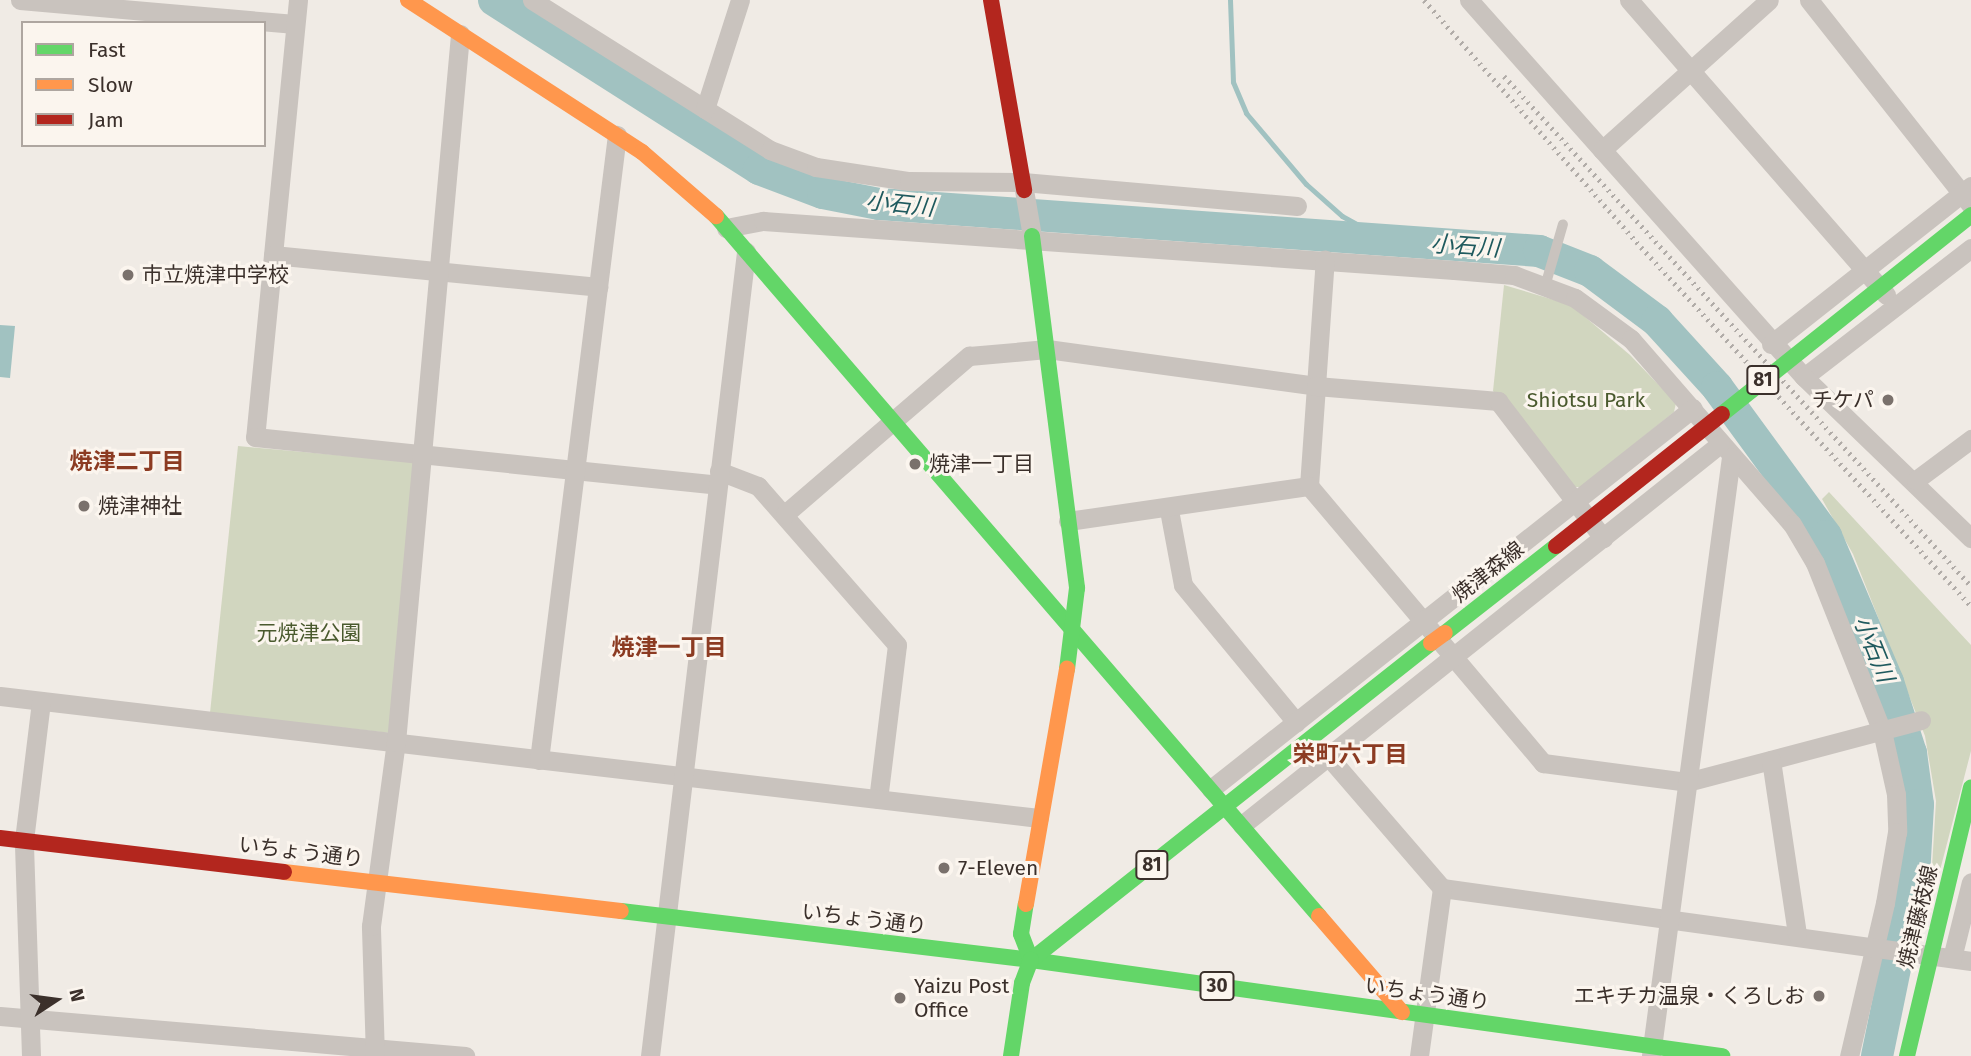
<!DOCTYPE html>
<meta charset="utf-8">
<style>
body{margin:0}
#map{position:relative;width:1971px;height:1056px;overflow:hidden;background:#f0ebe5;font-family:"Fira Sans","Noto Sans JP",sans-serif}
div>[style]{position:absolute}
.green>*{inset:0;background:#d1d6bf}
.water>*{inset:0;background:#a1c2c1}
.stream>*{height:5px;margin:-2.5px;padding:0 2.5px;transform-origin:2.5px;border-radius:2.5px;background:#a1c2c1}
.river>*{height:32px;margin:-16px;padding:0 16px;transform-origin:16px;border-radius:16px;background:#a1c2c1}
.lane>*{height:10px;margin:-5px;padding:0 5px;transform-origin:5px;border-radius:5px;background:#c9c3be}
.street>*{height:19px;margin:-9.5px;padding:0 9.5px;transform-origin:9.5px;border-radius:9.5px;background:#c9c3be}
.fast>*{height:16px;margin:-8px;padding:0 8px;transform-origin:8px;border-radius:8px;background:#63d668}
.slow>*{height:16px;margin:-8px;padding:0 8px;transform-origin:8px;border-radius:8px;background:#ff974d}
.jam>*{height:16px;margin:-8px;padding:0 8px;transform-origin:8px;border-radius:8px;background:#b3261e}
.rail>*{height:5px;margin-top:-2.5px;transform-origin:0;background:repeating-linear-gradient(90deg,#b1aca8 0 2px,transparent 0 7px)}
.fast-bridge>*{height:16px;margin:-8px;padding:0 8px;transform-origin:8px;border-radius:8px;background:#63d668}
.slow-bridge>*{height:16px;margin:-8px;padding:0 8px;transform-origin:8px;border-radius:8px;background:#ff974d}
.jam-bridge>*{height:16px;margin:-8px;padding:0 8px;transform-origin:8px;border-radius:8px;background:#b3261e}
.dots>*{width:19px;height:19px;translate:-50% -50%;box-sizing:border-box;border:4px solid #fbf5ee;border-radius:50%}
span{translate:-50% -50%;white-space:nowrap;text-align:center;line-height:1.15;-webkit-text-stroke:6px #fbf5ee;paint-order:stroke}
.shield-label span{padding:2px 5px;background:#fbf5ee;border:2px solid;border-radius:5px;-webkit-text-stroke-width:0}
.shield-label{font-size:19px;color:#3b302b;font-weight:700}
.poi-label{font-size:21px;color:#3b302b}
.left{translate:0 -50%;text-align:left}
.right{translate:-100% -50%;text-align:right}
.park-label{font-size:21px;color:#4a5a2e}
.street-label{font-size:21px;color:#3b302b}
.water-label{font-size:23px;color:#1f5a5e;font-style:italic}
.neighbourhood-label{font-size:23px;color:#8c3b22;font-weight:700}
.legend{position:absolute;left:21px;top:21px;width:245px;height:126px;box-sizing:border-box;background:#fbf5ee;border:2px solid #aea6a0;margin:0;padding:9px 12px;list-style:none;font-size:21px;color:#3b302b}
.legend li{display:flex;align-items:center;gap:14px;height:35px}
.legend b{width:35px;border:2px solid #aea6a0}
.north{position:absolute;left:21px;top:965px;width:70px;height:70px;-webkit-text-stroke:5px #fbf5ee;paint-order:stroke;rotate:77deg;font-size:19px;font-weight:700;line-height:28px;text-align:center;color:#3b302b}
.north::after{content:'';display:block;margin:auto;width:24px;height:32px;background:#3b302b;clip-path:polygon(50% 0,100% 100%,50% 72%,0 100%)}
</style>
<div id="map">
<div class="green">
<div style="clip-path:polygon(1504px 285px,1571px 305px,1630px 355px,1676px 403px,1674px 412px,1581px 487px,1573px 487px,1493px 391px)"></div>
<div style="clip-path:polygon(238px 446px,414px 462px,390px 733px,210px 713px)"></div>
<div style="clip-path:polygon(1829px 492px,1971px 645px,1971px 751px,1937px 882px,1931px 883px,1936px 801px,1925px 736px,1853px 554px,1822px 499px)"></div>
</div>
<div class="water">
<div style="clip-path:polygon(0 325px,15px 326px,10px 378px,0 377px)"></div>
</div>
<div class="stream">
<div style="left:1230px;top:0;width:82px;rotate:87.9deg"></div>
<div style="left:1233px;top:82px;width:34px;rotate:67deg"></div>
<div style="left:1246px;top:113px;width:93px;rotate:49.8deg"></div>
<div style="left:1306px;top:184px;width:48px;rotate:41.6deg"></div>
<div style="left:1342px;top:216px;width:43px;rotate:28.9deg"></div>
</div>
<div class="river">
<div style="left:494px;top:0;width:314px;rotate:32.5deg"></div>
<div style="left:759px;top:169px;width:68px;rotate:20.6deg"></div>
<div style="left:823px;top:193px;width:57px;rotate:11.1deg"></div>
<div style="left:879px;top:204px;width:662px;rotate:4.07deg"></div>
<div style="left:1539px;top:251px;width:55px;rotate:21.4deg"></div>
<div style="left:1590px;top:271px;width:84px;rotate:36.7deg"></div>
<div style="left:1657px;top:321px;width:89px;rotate:47.7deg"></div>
<div style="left:1717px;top:387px;width:185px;rotate:53.8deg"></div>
<div style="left:1826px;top:536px;width:159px;rotate:67deg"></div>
<div style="left:1888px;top:682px;width:75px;rotate:72.1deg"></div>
<div style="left:1911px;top:753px;width:52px;rotate:82.3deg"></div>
<div style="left:1918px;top:805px;width:71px;rotate:93.2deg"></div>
<div style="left:1914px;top:876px;width:184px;rotate:101.6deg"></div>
</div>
<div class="lane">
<div style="left:1546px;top:283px;width:61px;rotate:-73.9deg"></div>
</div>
<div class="street">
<div style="left:20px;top:0;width:276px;rotate:5deg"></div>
<div style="left:298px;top:0;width:439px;rotate:95.6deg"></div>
<div style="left:255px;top:437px;width:465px;rotate:5.9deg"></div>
<div style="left:532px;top:0;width:281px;rotate:32.2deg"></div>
<div style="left:770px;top:150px;width:49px;rotate:20.3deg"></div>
<div style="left:816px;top:167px;width:94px;rotate:8.6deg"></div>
<div style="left:909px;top:181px;width:114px;rotate:0.5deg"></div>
<div style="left:1023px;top:182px;width:275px;rotate:5deg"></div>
<div style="left:1469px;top:0;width:504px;rotate:48.38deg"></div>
<div style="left:1629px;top:0;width:391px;rotate:48.9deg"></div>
<div style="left:1809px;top:0;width:261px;rotate:51.7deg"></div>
<div style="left:705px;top:109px;width:114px;rotate:-72.2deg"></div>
<div style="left:1602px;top:150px;width:224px;rotate:-41.9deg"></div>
<div style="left:1024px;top:190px;width:47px;rotate:80.1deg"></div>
<div style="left:726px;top:228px;width:38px;rotate:-11deg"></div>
<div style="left:763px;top:221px;width:693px;rotate:4.06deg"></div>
<div style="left:1454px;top:270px;width:60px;rotate:4.8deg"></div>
<div style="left:1514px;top:275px;width:65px;rotate:20.7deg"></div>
<div style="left:1575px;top:298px;width:69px;rotate:36.2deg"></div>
<div style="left:1631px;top:339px;width:245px;rotate:49deg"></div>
<div style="left:1792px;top:524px;width:45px;rotate:59.5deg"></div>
<div style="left:1815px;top:563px;width:181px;rotate:68.3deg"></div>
<div style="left:1882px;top:731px;width:65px;rotate:77.5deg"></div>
<div style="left:1896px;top:794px;width:38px;rotate:88deg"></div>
<div style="left:1897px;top:832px;width:72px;rotate:99.6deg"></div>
<div style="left:1885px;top:903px;width:157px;rotate:103.2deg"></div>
<div style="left:1971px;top:248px;width:211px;rotate:142.3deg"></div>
<div style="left:1804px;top:377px;width:232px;rotate:44deg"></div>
<div style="left:273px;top:255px;width:327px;rotate:5.6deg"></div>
<div style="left:1771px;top:344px;width:255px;rotate:-38.3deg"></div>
<div style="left:719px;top:471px;width:42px;rotate:21deg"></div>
<div style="left:758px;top:486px;width:211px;rotate:48.8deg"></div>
<div style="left:897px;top:645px;width:155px;rotate:97deg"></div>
<div style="left:1916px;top:480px;width:69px;rotate:-36.7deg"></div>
<div style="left:1309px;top:486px;width:227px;rotate:-86deg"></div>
<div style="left:1169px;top:510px;width:76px;rotate:79.4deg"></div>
<div style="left:1183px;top:585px;width:178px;rotate:50.5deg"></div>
<div style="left:785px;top:514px;width:243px;rotate:-40.7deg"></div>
<div style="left:969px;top:356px;width:78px;rotate:-5.1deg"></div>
<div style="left:1047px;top:349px;width:272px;rotate:7.8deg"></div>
<div style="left:1316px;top:386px;width:183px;rotate:4.7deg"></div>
<div style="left:1498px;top:401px;width:173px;rotate:52.5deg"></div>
<div style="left:1068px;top:521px;width:244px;rotate:-8.3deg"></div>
<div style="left:1309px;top:486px;width:363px;rotate:49.8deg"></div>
<div style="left:1543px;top:763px;width:145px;rotate:7.5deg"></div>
<div style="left:1687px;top:782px;width:242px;rotate:-14.8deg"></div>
<div style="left:0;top:696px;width:1046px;rotate:6.7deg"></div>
<div style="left:1328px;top:756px;width:174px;rotate:49.2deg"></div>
<div style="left:1442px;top:888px;width:534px;rotate:7.86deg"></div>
<div style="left:539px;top:760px;width:630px;rotate:-82.89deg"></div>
<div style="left:1771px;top:760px;width:176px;rotate:81.5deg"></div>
<div style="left:1211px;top:789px;width:614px;rotate:-38.32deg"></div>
<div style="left:1242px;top:825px;width:611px;rotate:-38.56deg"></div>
<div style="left:1952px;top:958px;width:78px;rotate:-76deg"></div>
<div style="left:0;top:1016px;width:467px;rotate:4.9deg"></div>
<div style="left:1651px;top:1055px;width:603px;rotate:-82.38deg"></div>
<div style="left:31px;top:1056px;width:216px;rotate:-91.9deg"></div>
<div style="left:24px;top:840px;width:140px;rotate:-83deg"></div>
<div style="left:375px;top:1056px;width:130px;rotate:-91.8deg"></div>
<div style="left:371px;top:926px;width:186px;rotate:-82.3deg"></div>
<div style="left:396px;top:742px;width:711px;rotate:-84.83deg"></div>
<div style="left:650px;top:1056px;width:810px;rotate:-83.19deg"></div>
<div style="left:1419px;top:1056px;width:170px;rotate:-82.2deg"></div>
</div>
<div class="fast">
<div style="left:716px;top:216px;width:924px;rotate:49.26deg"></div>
<div style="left:1032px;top:236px;width:355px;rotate:82.7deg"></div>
<div style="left:1077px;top:588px;width:82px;rotate:97deg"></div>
<div style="left:1445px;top:633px;width:141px;rotate:-38.1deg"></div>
<div style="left:621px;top:911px;width:413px;rotate:6.8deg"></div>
<div style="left:1031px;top:960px;width:28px;rotate:-111deg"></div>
<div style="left:1021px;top:934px;width:30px;rotate:-81deg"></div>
<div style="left:1031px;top:960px;width:698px;rotate:7.91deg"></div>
<div style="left:1031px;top:960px;width:510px;rotate:-38.4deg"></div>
<div style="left:1011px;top:1056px;width:74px;rotate:-81.4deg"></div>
<div style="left:1022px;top:983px;width:25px;rotate:-69deg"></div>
<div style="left:1907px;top:1056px;width:276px;rotate:-76.6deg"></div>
</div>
<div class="slow">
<div style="left:408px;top:0;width:279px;rotate:33deg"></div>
<div style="left:642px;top:152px;width:98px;rotate:40.9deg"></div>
<div style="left:284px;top:872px;width:339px;rotate:6.6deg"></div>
<div style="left:1026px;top:904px;width:239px;rotate:-80.1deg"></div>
<div style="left:1319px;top:916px;width:127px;rotate:49.2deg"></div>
</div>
<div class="jam">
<div style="left:991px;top:0;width:193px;rotate:80.1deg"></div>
<div style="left:0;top:838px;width:286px;rotate:6.8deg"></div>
</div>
<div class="rail">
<div style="left:1424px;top:0;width:329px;rotate:48.7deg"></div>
<div style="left:1641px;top:247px;width:488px;rotate:47.4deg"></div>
<div style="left:1504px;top:76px;width:692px;rotate:47.52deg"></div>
</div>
<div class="fast-bridge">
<div style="left:1722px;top:414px;width:319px;rotate:-38.6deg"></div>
</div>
<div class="slow-bridge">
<div style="left:1431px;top:643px;width:17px;rotate:-36deg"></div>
</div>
<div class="jam-bridge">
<div style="left:1556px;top:546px;width:212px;rotate:-38.5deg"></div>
</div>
<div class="dots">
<div style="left:128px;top:275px;background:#7a716c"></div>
<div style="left:1888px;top:400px;background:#7a716c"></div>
<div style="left:915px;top:464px;background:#7a716c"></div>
<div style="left:84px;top:506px;background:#7a716c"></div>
<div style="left:944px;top:868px;background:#7a716c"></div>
<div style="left:1819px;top:996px;background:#7a716c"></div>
<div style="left:900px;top:998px;background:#7a716c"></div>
</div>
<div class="shield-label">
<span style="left:1763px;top:380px">81</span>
<span style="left:1152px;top:865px">81</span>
<span style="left:1217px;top:986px">30</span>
</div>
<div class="poi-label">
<span class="left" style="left:142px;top:275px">市立焼津中学校</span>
<span class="right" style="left:1874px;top:400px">チケパ</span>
<span class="left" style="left:929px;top:464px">焼津一丁目</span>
<span class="left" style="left:98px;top:506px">焼津神社</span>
<span class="left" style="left:958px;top:868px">7-Eleven</span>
<span class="left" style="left:914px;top:998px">Yaizu Post<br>Office</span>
<span class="right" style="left:1805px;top:996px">エキチカ温泉・くろしお</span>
</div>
<div class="park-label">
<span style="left:1586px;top:400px">Shiotsu Park</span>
<span style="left:309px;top:633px">元焼津公園</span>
</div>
<div class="street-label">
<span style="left:1488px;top:572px;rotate:-38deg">焼津森線</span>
<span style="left:301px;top:852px;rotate:7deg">いちょう通り</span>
<span style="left:1918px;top:917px;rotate:-76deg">焼津藤枝線</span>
<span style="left:864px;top:919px;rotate:7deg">いちょう通り</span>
<span style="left:1427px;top:994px;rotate:8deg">いちょう通り</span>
</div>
<div class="water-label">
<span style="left:900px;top:204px;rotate:6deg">小石川</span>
<span style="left:1465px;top:246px;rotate:4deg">小石川</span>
<span style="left:1874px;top:649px;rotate:68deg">小石川</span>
</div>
<div class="neighbourhood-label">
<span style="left:127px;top:461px">焼津二丁目</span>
<span style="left:669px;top:647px">焼津一丁目</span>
<span style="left:1350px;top:754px">栄町六丁目</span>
</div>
<ul class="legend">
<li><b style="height:9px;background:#63d668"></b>Fast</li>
<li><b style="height:9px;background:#ff974d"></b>Slow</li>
<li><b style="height:9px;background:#b3261e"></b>Jam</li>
</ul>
<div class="north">N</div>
</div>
